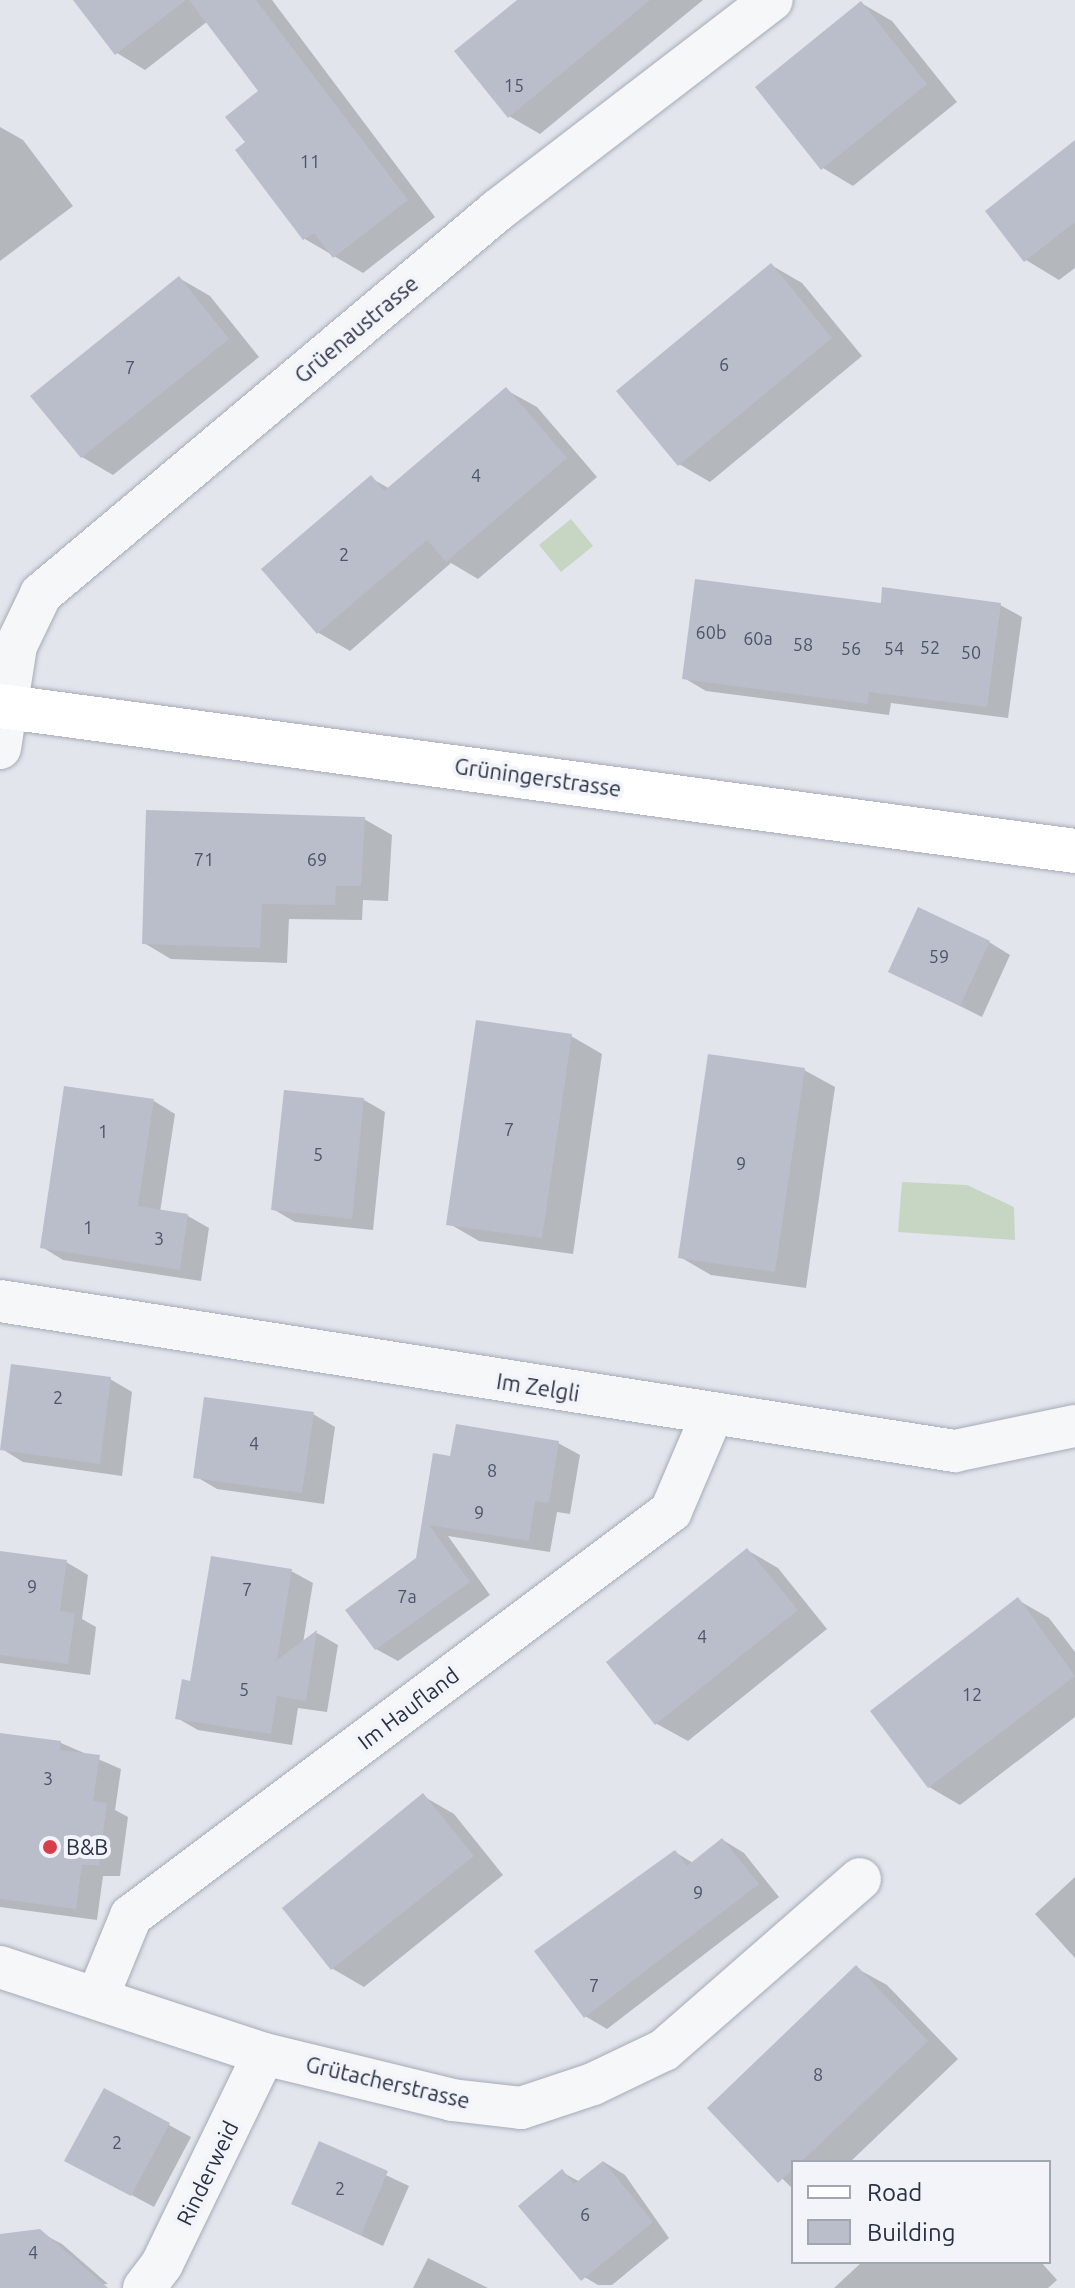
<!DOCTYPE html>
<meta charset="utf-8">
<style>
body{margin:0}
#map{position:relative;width:1075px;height:2288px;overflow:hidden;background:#e2e5ec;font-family:Ubuntu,sans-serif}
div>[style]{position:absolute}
.green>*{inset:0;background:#c6d6c3}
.shadow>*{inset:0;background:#0003}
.building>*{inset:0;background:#b9beca}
.roads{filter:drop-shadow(0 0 2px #a7abb7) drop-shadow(0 0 2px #a7abb7)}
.minor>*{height:42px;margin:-21px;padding:0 21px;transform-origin:21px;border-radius:21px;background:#f6f7f9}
.secondary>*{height:44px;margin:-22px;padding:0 22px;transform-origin:22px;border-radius:22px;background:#fff}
.dots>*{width:22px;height:22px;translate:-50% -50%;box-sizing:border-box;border:4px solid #f2f4f9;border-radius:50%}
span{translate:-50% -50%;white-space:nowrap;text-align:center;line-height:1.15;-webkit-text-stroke:8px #f2f4f9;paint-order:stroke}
.number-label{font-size:18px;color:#4d5466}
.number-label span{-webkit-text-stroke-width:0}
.street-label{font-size:22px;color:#293145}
.poi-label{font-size:22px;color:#293145}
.left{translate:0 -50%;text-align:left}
.legend{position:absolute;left:791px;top:2160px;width:260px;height:104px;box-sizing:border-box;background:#f2f4f9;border:2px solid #a2a6b1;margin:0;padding:10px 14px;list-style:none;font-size:24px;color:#293145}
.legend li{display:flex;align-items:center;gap:16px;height:40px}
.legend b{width:40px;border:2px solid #a2a6b1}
</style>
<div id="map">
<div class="green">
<div style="clip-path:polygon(571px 519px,593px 546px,561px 572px,539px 545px)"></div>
<div style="clip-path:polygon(902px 1182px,967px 1185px,1014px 1207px,1015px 1240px,898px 1232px)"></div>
</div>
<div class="shadow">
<div style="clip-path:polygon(75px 0,272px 0,435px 217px,363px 273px,305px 239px,248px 143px,261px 91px,208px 21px,145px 70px,117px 53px)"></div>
<div style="clip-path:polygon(520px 0,703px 0,540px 134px,509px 116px)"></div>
<div style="clip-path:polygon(861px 3px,892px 21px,957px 102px,853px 186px,823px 168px)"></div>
<div style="clip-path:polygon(0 127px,23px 140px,73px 206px,0 261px)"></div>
<div style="clip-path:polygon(1075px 143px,1075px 268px,1059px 280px,1026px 260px)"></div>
<div style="clip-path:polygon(771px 265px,802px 283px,862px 356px,710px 482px,679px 464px)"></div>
<div style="clip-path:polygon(179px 278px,210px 296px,259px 357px,113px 475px,82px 457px)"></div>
<div style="clip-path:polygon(506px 390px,537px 407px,597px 477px,478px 579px,451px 563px,350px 651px,319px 633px,264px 569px,371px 478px,390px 489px)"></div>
<div style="clip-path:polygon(883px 605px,1000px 605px,1022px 617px,1008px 718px,891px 703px,889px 715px,706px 691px,684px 678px)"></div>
<div style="clip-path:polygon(364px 819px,392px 835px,388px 901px,363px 900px,362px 920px,289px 919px,287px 963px,171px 959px,144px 943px)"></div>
<div style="clip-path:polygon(989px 942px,1010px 955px,982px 1017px,890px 971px)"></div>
<div style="clip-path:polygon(571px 1036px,602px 1054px,573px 1254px,479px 1241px,448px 1223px)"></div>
<div style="clip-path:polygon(804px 1070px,835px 1087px,806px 1288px,711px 1275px,680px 1257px)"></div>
<div style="clip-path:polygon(364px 1100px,385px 1112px,373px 1230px,295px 1222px,273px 1209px)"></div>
<div style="clip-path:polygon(154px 1101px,175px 1114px,160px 1212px,188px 1216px,209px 1228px,201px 1281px,63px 1260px,42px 1247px)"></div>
<div style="clip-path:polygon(110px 1379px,132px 1392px,122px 1476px,23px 1462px,2px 1449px)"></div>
<div style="clip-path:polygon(313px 1414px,335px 1427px,324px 1504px,217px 1489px,195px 1476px)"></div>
<div style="clip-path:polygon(558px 1443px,580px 1455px,570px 1514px,557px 1512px,550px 1552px,448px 1536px,490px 1595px,398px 1661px,376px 1649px,418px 1559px,434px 1455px,452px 1458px)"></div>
<div style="clip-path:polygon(747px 1550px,778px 1568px,827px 1629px,688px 1741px,657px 1724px,608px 1663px)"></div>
<div style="clip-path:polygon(0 1553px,66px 1562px,88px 1575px,82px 1619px,96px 1627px,90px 1675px,0 1663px)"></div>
<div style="clip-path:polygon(291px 1571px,313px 1583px,303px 1643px,317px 1633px,338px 1645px,327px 1712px,298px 1708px,292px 1745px,198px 1730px,177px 1718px,192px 1683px)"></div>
<div style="clip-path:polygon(1018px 1600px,1049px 1618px,1075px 1652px,1075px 1717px,960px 1805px,929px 1787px)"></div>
<div style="clip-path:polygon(0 1735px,61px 1743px,121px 1769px,115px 1810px,128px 1817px,120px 1876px,103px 1876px,97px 1920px,0 1907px)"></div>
<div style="clip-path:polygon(423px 1796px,454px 1814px,503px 1875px,364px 1987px,333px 1969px,284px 1909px)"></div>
<div style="clip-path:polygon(723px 1840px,744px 1853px,779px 1897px,607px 2029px,585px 2016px,675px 1852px,693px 1863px)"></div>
<div style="clip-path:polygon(1075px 1877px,1075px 1958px,1035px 1914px)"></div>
<div style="clip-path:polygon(856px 1968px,887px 1985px,958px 2059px,850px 2162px,793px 2162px,793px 2189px,710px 2108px)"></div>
<div style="clip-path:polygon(105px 2090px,191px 2137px,154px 2207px,89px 2172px)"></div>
<div style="clip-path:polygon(320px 2144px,409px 2186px,383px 2246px,294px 2204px)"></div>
<div style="clip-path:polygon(604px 2162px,625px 2175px,669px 2238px,612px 2285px,598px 2285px,576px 2272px,562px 2172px,580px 2182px)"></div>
<div style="clip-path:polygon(39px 2232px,62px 2244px,108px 2284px,0 2288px,0 2236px)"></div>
<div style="clip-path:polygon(428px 2258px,488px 2288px,413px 2288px)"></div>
<div style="clip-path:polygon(862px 2262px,1041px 2262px,1057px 2280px,1048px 2288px,834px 2288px)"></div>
</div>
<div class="building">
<div style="clip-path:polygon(73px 0,186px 0,115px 55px)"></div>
<div style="clip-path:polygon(189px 0,256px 0,408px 200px,333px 258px,314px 233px,303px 240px,235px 150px,245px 142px,225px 117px,258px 91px)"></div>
<div style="clip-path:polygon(517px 0,650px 0,508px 118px,454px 51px)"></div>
<div style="clip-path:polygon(861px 1px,927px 84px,821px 170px,755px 87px)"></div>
<div style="clip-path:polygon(1075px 140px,1075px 222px,1024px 262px,985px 211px)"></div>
<div style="clip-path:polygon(771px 263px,832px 338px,678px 466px,616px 391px)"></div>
<div style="clip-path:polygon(179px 276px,229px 339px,81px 458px,30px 396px)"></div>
<div style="clip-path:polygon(506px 387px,567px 458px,446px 562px,427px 540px,317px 634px,261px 569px,371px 475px,384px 491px)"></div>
<div style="clip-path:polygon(695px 579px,881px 603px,882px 587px,1001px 603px,987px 707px,869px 692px,868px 704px,682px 679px)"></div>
<div style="clip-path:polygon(146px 810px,365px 817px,361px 886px,336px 886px,335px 905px,262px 904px,260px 948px,142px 944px)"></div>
<div style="clip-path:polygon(918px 907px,990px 941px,960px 1006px,888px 972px)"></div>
<div style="clip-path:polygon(476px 1020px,572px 1034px,542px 1238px,446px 1225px)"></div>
<div style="clip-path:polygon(708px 1054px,805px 1068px,775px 1272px,678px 1258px)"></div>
<div style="clip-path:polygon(64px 1086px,154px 1099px,138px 1206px,188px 1214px,180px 1270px,40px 1248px)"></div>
<div style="clip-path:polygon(284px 1090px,364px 1098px,352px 1219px,271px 1210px)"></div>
<div style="clip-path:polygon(11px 1364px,111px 1377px,100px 1464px,0 1450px)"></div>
<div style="clip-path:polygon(204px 1397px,314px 1412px,302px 1493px,193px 1478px)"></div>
<div style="clip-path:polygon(456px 1424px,559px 1441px,549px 1503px,535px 1501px,529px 1541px,429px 1525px,470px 1582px,375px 1650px,345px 1610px,416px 1558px,433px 1453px,450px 1456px)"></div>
<div style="clip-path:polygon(747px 1548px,798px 1610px,655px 1725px,606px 1662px)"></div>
<div style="clip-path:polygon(0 1551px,67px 1560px,60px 1611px,75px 1613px,68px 1664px,0 1655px)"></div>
<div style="clip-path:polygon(211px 1556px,292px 1569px,277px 1660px,317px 1630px,306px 1701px,277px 1696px,271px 1734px,175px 1719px,182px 1679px,190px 1681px)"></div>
<div style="clip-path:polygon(1018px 1597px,1075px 1676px,928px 1788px,870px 1711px)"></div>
<div style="clip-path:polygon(0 1733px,61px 1741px,60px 1750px,100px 1755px,93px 1801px,107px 1803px,99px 1865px,82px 1865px,76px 1909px,0 1899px)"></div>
<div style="clip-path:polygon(423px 1793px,474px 1856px,331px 1970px,282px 1908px)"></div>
<div style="clip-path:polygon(722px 1838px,759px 1884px,584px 2018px,534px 1951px,675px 1850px,687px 1866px)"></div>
<div style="clip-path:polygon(856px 1965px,928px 2041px,801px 2162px,793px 2162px,793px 2169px,778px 2183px,707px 2108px)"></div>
<div style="clip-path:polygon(104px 2088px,170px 2123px,131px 2196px,64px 2161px)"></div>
<div style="clip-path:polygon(319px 2141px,388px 2171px,361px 2235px,291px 2204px)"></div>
<div style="clip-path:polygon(603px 2161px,653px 2222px,581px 2281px,518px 2206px,562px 2169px,574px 2184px)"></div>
<div style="clip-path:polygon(40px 2229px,108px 2288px,0 2288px,0 2234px)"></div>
</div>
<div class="roads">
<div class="minor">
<div style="left:0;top:748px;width:103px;rotate:-81.1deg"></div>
<div style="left:16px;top:646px;width:58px;rotate:-64.3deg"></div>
<div style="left:41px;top:594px;width:597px;rotate:-40.04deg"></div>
<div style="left:498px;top:210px;width:345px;rotate:-37.5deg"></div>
<div style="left:0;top:1301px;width:967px;rotate:8.93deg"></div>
<div style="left:955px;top:1451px;width:123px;rotate:-11.8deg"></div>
<div style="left:0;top:1967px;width:278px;rotate:18.2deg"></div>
<div style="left:264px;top:2054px;width:194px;rotate:13.7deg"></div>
<div style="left:452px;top:2100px;width:69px;rotate:6.6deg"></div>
<div style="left:521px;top:2108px;width:76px;rotate:-18.4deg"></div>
<div style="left:593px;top:2084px;width:79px;rotate:-25.6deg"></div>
<div style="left:664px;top:2050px;width:260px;rotate:-41.1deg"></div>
<div style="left:98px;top:1996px;width:87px;rotate:-67.6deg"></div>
<div style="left:131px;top:1916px;width:675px;rotate:-36.87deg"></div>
<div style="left:671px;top:1511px;width:104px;rotate:-66.9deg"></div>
<div style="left:144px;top:2288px;width:30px;rotate:-53deg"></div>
<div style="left:162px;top:2264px;width:233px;rotate:-64.1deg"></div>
</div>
<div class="secondary">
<div style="left:0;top:706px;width:1085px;rotate:7.68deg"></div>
</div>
</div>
<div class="dots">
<div style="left:50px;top:1847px;background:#d93f4a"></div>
</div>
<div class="number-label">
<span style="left:514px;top:85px">15</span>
<span style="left:310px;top:161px">11</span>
<span style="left:724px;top:364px">6</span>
<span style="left:130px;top:367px">7</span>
<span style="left:476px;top:475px">4</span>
<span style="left:344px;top:554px">2</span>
<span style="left:711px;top:632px">60b</span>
<span style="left:758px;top:638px">60a</span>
<span style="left:803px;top:644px">58</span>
<span style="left:930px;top:647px">52</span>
<span style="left:851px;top:648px">56</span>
<span style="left:894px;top:648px">54</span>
<span style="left:971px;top:652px">50</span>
<span style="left:204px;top:859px">71</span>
<span style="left:317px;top:859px">69</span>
<span style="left:939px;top:956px">59</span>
<span style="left:509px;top:1129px">7</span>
<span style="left:103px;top:1131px">1</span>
<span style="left:318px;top:1154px">5</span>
<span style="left:741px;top:1163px">9</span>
<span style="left:88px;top:1227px">1</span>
<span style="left:159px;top:1238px">3</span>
<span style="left:58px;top:1397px">2</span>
<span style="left:254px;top:1443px">4</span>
<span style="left:492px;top:1470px">8</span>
<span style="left:479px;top:1512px">9</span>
<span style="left:32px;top:1586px">9</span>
<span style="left:247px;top:1589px">7</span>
<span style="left:407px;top:1596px">7a</span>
<span style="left:702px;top:1636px">4</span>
<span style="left:244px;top:1689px">5</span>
<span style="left:972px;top:1694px">12</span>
<span style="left:48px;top:1778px">3</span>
<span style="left:698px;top:1892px">9</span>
<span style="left:594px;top:1985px">7</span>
<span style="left:818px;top:2074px">8</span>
<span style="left:117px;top:2142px">2</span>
<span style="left:340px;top:2188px">2</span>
<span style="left:585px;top:2214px">6</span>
<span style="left:33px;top:2252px">4</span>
</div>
<div class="street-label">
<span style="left:356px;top:329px;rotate:-40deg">Grüenaustrasse</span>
<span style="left:538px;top:777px;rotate:8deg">Grüningerstrasse</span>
<span style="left:538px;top:1387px;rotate:9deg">Im Zelgli</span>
<span style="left:408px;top:1708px;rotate:-37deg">Im Haufland</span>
<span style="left:388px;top:2082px;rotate:13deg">Grütacherstrasse</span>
<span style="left:207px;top:2173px;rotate:-64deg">Rinderweid</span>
</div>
<div class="poi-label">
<span class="left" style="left:66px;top:1847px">B&amp;B</span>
</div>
<ul class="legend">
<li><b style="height:10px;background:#fff"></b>Road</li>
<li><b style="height:22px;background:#b9beca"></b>Building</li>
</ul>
</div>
